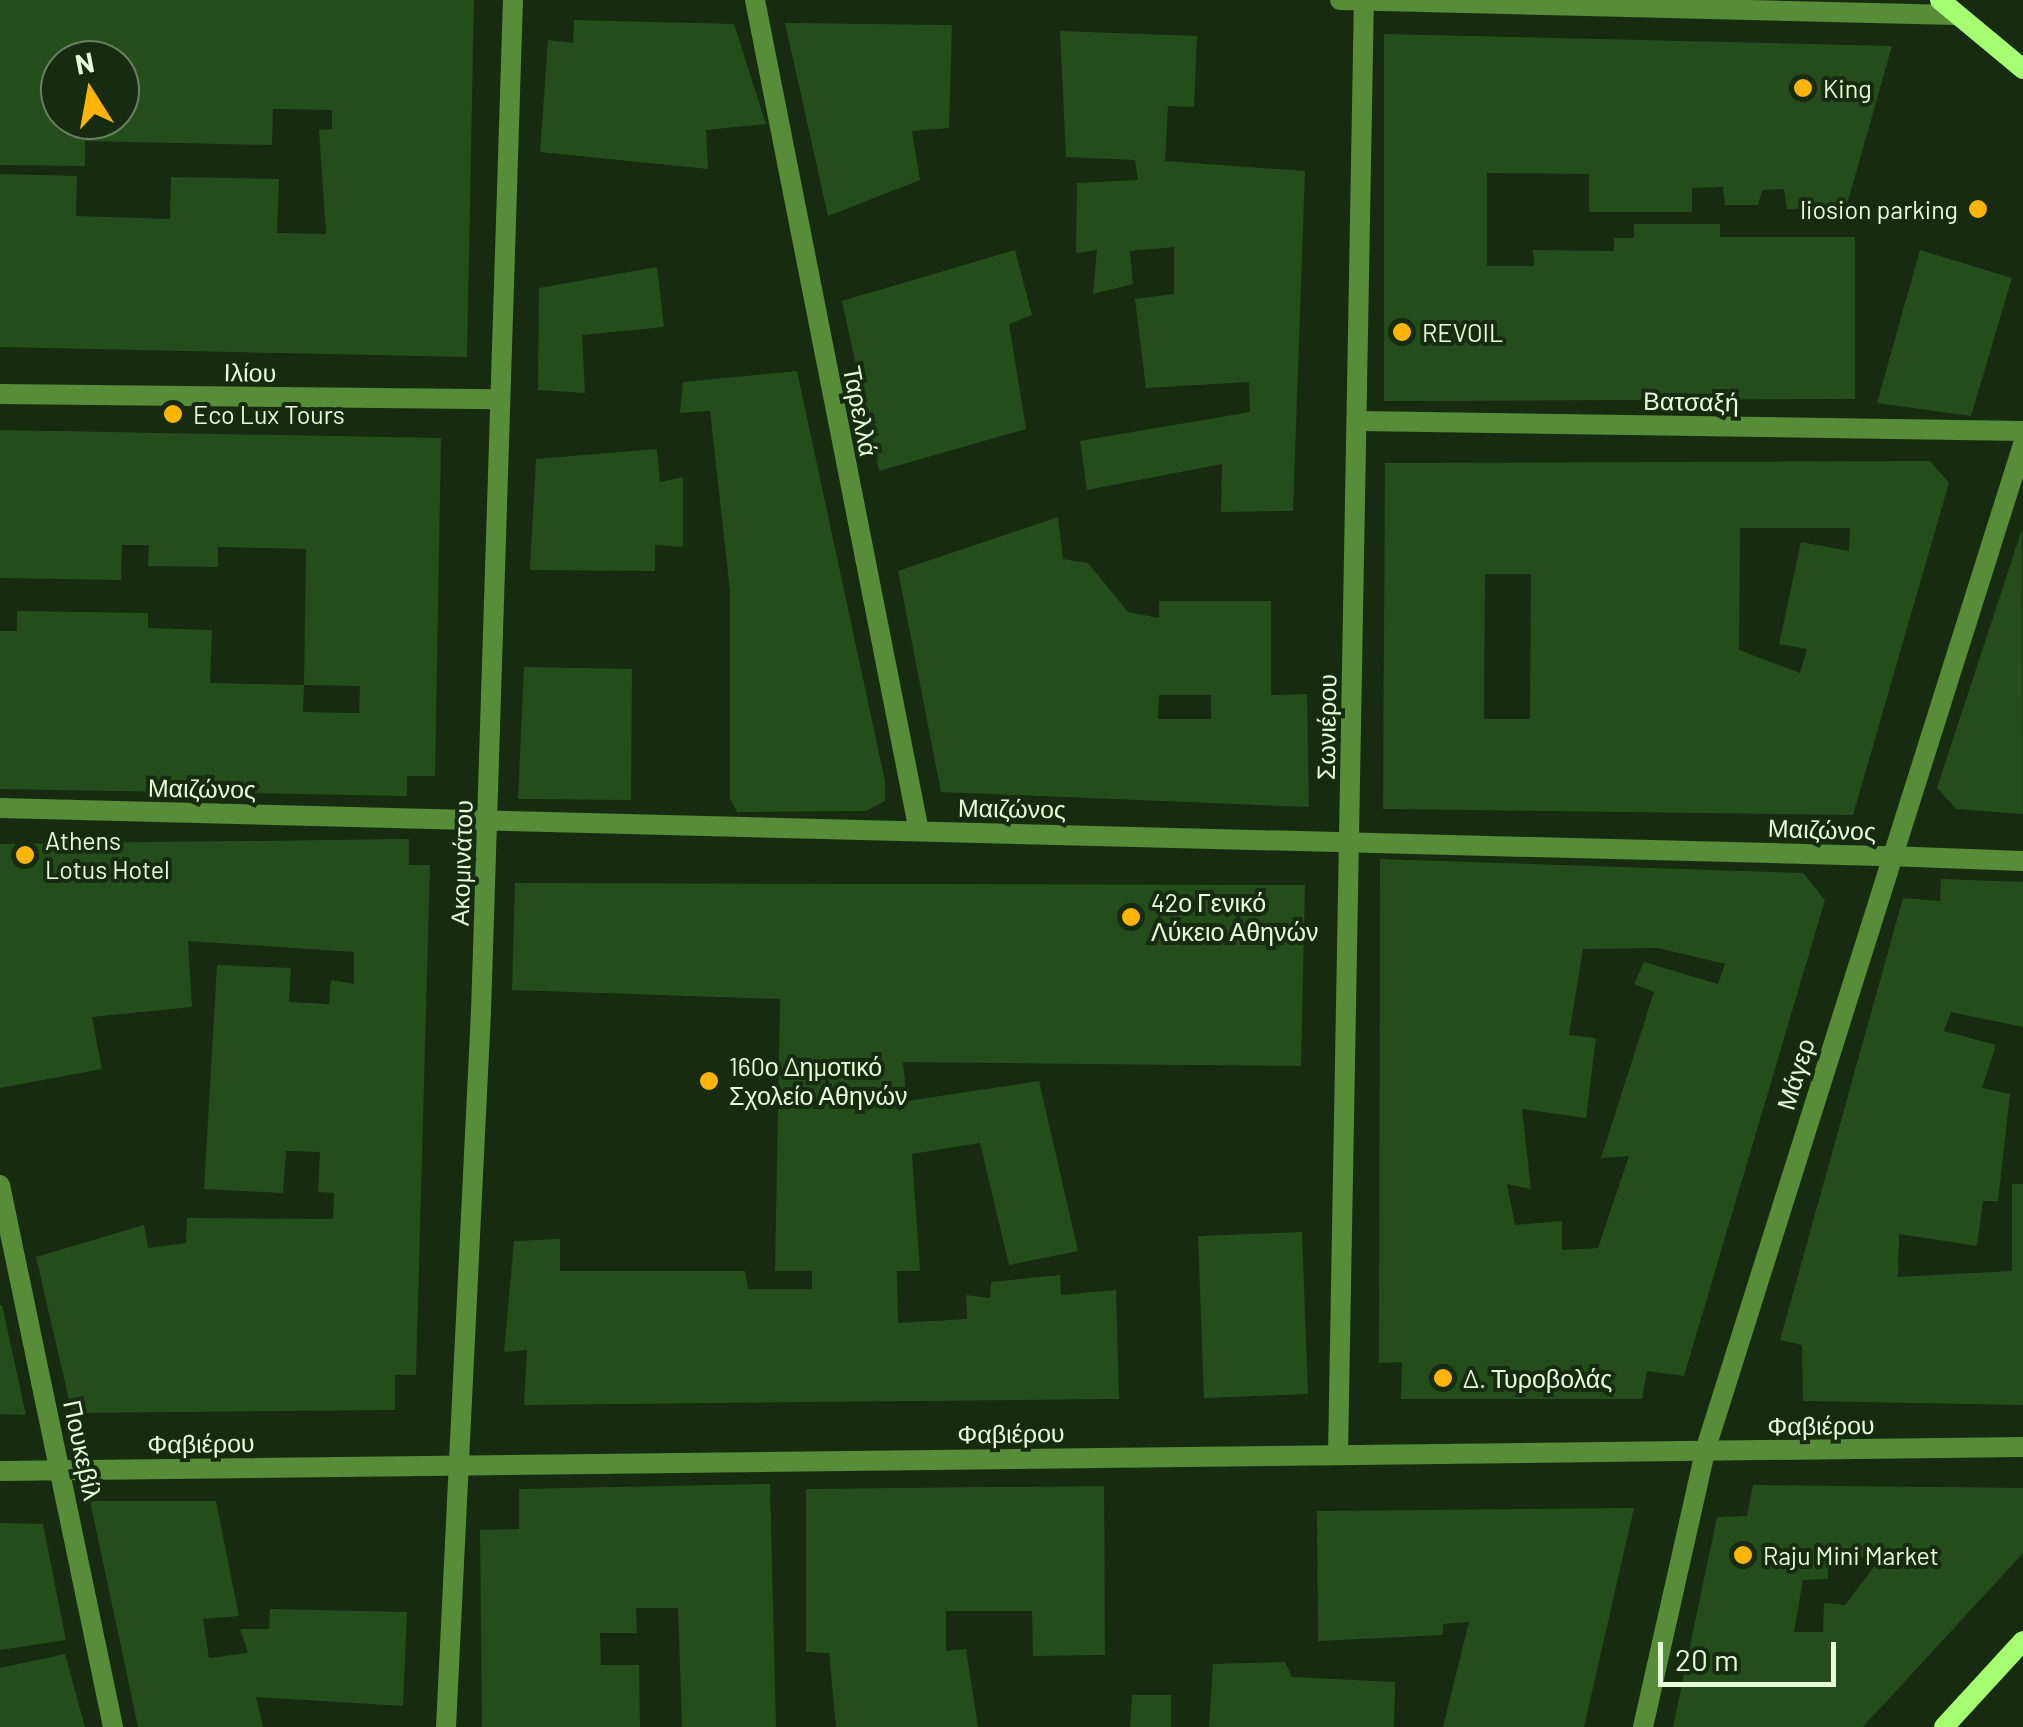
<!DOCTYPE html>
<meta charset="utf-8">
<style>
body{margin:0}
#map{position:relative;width:2023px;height:1727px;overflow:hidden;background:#162b10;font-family:Barlow,sans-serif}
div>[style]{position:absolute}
.building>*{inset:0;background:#254d1b}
.service>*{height:20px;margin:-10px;padding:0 10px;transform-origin:10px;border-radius:10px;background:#578c39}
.minor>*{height:20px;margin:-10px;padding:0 10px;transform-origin:10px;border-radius:10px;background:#578c39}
.tertiary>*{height:20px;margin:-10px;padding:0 10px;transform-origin:10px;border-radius:10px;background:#578c39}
.secondary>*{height:20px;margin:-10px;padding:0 10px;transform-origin:10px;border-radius:10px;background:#a6ff71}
.dots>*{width:28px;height:28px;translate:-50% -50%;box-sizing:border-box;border:5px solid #162b10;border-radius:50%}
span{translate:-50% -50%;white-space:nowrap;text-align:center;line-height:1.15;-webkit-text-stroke:8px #162b10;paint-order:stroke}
.poi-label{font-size:25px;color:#e4ffda}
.left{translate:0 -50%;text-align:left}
.right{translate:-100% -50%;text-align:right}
.street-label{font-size:25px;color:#e4ffda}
.north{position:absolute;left:40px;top:40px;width:100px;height:100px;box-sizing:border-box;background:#162b10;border:2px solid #688061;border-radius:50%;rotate:349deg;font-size:28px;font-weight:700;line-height:40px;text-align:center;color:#e4ffda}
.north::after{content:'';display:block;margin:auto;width:35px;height:45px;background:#ffb406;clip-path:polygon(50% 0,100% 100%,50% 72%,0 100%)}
.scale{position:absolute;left:1658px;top:1642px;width:178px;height:45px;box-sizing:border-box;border:5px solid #e4ffda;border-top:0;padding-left:12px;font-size:30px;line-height:35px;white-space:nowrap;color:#e4ffda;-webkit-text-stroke:8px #162b10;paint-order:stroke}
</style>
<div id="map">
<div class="building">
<div style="clip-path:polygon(evenodd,0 0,474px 0,467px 357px,0 347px,0 174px,77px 176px,76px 216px,170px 219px,171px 177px,279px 179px,277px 233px,326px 234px,319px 130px,332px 129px,332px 110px,273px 109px,272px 145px,85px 141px,85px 166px,0 165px,0 0,60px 60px,120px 60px,120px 120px,60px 120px,60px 60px)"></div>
<div style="clip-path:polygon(574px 20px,734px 24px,766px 124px,706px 130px,708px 169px,540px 152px,548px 40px,573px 43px)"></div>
<div style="clip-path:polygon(785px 23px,952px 25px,949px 128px,912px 131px,920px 180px,828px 216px)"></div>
<div style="clip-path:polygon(1060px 31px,1197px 36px,1194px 107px,1168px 106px,1165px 161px,1305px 171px,1293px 511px,1221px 512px,1222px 464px,1087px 490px,1080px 441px,1250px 412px,1249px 382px,1146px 388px,1135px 299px,1174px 294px,1174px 247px,1130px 251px,1133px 284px,1093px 294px,1097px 250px,1076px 253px,1077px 183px,1138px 180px,1135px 160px,1066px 157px)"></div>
<div style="clip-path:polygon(1384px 34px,1892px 46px,1846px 208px,1787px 209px,1784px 189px,1762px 190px,1758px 205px,1725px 205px,1723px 187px,1692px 188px,1692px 212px,1589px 212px,1589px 174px,1487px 173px,1487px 266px,1534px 266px,1533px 250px,1614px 251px,1614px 238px,1634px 238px,1634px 224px,1720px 224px,1720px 237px,1855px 237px,1855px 399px,1384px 401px)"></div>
<div style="clip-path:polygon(1015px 250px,1032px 315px,1009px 324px,1026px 429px,879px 471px,842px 301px)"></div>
<div style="clip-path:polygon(1920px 250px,2012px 278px,1971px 416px,1877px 403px)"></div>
<div style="clip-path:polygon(657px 267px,664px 327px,582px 335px,585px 393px,538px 390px,539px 288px)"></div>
<div style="clip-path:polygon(797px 371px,885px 781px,885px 801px,866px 811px,737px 812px,730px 799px,730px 591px,710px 411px,680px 413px,683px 382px)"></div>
<div style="clip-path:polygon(0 430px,441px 438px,435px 776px,407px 776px,407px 796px,0 789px,0 631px,17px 631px,17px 611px,148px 613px,148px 628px,212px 630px,210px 683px,304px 685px,303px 712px,359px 713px,360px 686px,304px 685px,306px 549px,218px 547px,218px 567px,166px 566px,148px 566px,149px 545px,122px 545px,121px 580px,0 578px)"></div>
<div style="clip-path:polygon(657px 449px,660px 482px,683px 477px,683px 547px,655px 545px,655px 571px,530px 570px,536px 459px)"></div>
<div style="clip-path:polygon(evenodd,1930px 461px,1949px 483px,1853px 815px,1383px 809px,1385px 463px,1930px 461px,1740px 528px,1850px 528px,1849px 551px,1801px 542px,1779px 644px,1807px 649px,1800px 673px,1739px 650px,1740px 528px,1930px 461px,1485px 574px,1531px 574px,1530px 719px,1484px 719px,1485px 574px)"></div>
<div style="clip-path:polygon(evenodd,1058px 517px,1063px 559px,1088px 563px,1128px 612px,1159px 618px,1159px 601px,1271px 601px,1271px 695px,1307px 694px,1309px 807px,941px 792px,898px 571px,1058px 517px,1159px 695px,1211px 695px,1211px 719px,1158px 719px,1159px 695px)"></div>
<div style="clip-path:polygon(2022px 529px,2023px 814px,1956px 809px,1937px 788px)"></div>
<div style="clip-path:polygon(524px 667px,632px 669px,631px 800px,518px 799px)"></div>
<div style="clip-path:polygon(409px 839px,409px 865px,430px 865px,416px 1375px,395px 1375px,395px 1410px,72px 1413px,36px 1257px,144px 1225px,148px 1248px,186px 1243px,187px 1218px,333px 1219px,334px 1193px,318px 1192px,320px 1152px,286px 1151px,283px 1193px,204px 1189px,217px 965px,291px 968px,289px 1002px,329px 1004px,331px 980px,354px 984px,354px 952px,188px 941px,192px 1007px,92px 1017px,102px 1069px,0 1088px,0 844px)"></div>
<div style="clip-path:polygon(evenodd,1380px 859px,1803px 873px,1825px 900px,1684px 1376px,1647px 1371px,1642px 1399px,1401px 1399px,1402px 1362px,1379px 1363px,1380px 859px,1658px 948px,1725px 964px,1718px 984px,1644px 962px,1634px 984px,1654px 992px,1601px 1158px,1629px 1156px,1598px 1248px,1562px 1250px,1562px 1221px,1515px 1225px,1507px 1184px,1531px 1189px,1522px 1109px,1586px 1118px,1596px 1038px,1569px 1035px,1583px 949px,1658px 948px)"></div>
<div style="clip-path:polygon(1941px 879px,2023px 882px,2023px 1027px,1951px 1012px,1944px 1031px,1996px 1045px,1982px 1088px,2010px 1094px,1998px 1201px,1983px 1201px,1977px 1246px,1899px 1234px,1898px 1277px,2012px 1271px,2012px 1184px,2023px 1184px,2023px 1405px,1803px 1401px,1802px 1345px,1780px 1340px,1903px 898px,1940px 901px)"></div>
<div style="clip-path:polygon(515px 883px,1305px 885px,1301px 1066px,903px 1062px,907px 1101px,1039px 1081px,1078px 1251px,1009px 1265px,980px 1143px,912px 1154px,920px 1271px,897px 1271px,898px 1323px,967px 1319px,966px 1295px,990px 1298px,991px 1282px,1060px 1275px,1061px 1295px,1116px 1290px,1119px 1399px,524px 1405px,527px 1350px,504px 1352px,514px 1241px,560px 1239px,560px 1271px,745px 1271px,748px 1289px,812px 1289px,812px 1271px,775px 1271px,780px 999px,512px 990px)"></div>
<div style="clip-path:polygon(1302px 1232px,1308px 1394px,1204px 1398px,1198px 1236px)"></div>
<div style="clip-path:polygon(0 1305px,2px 1305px,26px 1415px,0 1414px)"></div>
<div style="clip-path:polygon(770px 1484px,776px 1727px,682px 1727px,678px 1608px,636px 1608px,637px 1633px,600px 1633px,601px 1665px,639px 1665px,640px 1727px,482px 1727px,480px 1530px,519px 1529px,519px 1489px)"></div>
<div style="clip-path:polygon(evenodd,1753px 1485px,2023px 1488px,2023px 1553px,1863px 1727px,1673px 1727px,1717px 1517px,1747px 1516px,1753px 1485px,1827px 1556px,1880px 1559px,1845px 1605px,1824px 1603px,1823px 1632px,1794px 1632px,1803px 1580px,1828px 1579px,1827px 1556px)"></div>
<div style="clip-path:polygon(1104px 1486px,1105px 1655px,1033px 1656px,1032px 1611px,946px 1611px,946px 1651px,966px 1649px,978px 1727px,836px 1727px,829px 1653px,806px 1652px,806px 1489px)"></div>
<div style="clip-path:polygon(90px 1501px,216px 1501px,239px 1616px,203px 1619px,209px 1658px,248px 1653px,240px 1629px,269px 1629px,270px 1609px,407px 1612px,403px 1706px,256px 1697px,263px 1727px,138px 1727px)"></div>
<div style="clip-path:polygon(1634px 1508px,1584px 1727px,1443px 1727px,1469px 1622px,1443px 1624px,1443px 1635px,1318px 1641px,1317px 1511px)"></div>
<div style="clip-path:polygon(0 1523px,43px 1524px,66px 1640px,0 1650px)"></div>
<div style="clip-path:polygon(65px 1654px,85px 1727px,0 1727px,0 1668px)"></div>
<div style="clip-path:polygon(1285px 1662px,1292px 1677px,1395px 1682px,1394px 1727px,1209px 1727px,1213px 1664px)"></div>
<div style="clip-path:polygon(1132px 1695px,1171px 1695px,1171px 1727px,1130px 1727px)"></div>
</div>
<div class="service">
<div style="left:1888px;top:856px;width:135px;rotate:2.1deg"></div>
</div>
<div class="minor">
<div style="left:755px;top:0;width:847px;rotate:78.84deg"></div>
<div style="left:1340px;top:0;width:615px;rotate:1.4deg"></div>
<div style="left:0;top:394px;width:499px;rotate:0.6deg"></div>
<div style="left:1358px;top:421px;width:665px;rotate:0.86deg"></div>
<div style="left:0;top:808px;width:1889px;rotate:1.46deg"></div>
<div style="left:0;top:1185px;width:554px;rotate:78.22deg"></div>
<div style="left:1338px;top:1455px;width:1455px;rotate:-88.98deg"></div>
<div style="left:0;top:1471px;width:2023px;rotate:-0.68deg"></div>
<div style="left:446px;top:1727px;width:716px;rotate:-87.2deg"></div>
<div style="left:481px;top:1012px;width:1013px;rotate:-88.19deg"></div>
</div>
<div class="tertiary">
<div style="left:1643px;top:1727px;width:283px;rotate:-77.3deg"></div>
<div style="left:1705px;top:1451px;width:1056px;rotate:-72.47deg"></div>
</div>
<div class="secondary">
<div style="left:1940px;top:0;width:108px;rotate:39.7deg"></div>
<div style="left:1944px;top:1727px;width:117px;rotate:-47.4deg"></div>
</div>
<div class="dots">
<div style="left:1803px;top:88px;background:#ffb406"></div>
<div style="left:1978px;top:209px;background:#ffb406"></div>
<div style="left:1402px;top:332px;background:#ffb406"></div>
<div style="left:173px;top:414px;background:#ffb406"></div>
<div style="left:25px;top:855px;background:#ffb406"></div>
<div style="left:1131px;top:917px;background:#ffb406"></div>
<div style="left:709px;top:1081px;background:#ffb406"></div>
<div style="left:1443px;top:1378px;background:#ffb406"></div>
<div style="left:1743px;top:1555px;background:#ffb406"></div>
</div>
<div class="poi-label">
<span class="left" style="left:1823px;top:88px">King</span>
<span class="right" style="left:1958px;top:209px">liosion parking</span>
<span class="left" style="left:1422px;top:332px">REVOIL</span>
<span class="left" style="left:193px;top:414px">Eco Lux Tours</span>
<span class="left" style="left:45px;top:855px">Athens<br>Lotus Hotel</span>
<span class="left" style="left:1151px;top:917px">42ο Γενικό<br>Λύκειο Αθηνών</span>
<span class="left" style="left:729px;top:1081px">160ο Δημοτικό<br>Σχολείο Αθηνών</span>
<span class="left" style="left:1463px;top:1378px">Δ. Τυροβολάς</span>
<span class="left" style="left:1763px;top:1555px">Raju Mini Market</span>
</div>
<div class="street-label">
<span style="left:250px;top:372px;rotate:1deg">Ιλίου</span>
<span style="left:1691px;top:401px;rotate:1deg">Βατσαξή</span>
<span style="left:861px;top:411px;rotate:79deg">Ταρελλά</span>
<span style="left:1326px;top:727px;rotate:-89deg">Σωνιέρου</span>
<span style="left:202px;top:788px;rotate:1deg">Μαιζώνος</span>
<span style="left:1012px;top:808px;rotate:1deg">Μαιζώνος</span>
<span style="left:1822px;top:829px;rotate:2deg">Μαιζώνος</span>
<span style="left:461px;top:863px;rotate:-88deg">Ακομινάτου</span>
<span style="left:1795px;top:1074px;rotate:-73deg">Μάγερ</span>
<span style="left:1821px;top:1425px;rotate:-1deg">Φαβιέρου</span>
<span style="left:1011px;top:1433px;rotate:-1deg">Φαβιέρου</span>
<span style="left:201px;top:1443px;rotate:-1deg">Φαβιέρου</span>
<span style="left:83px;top:1450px;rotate:78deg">Πουκεβίλ</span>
</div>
<div class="north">N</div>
<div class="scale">20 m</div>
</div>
